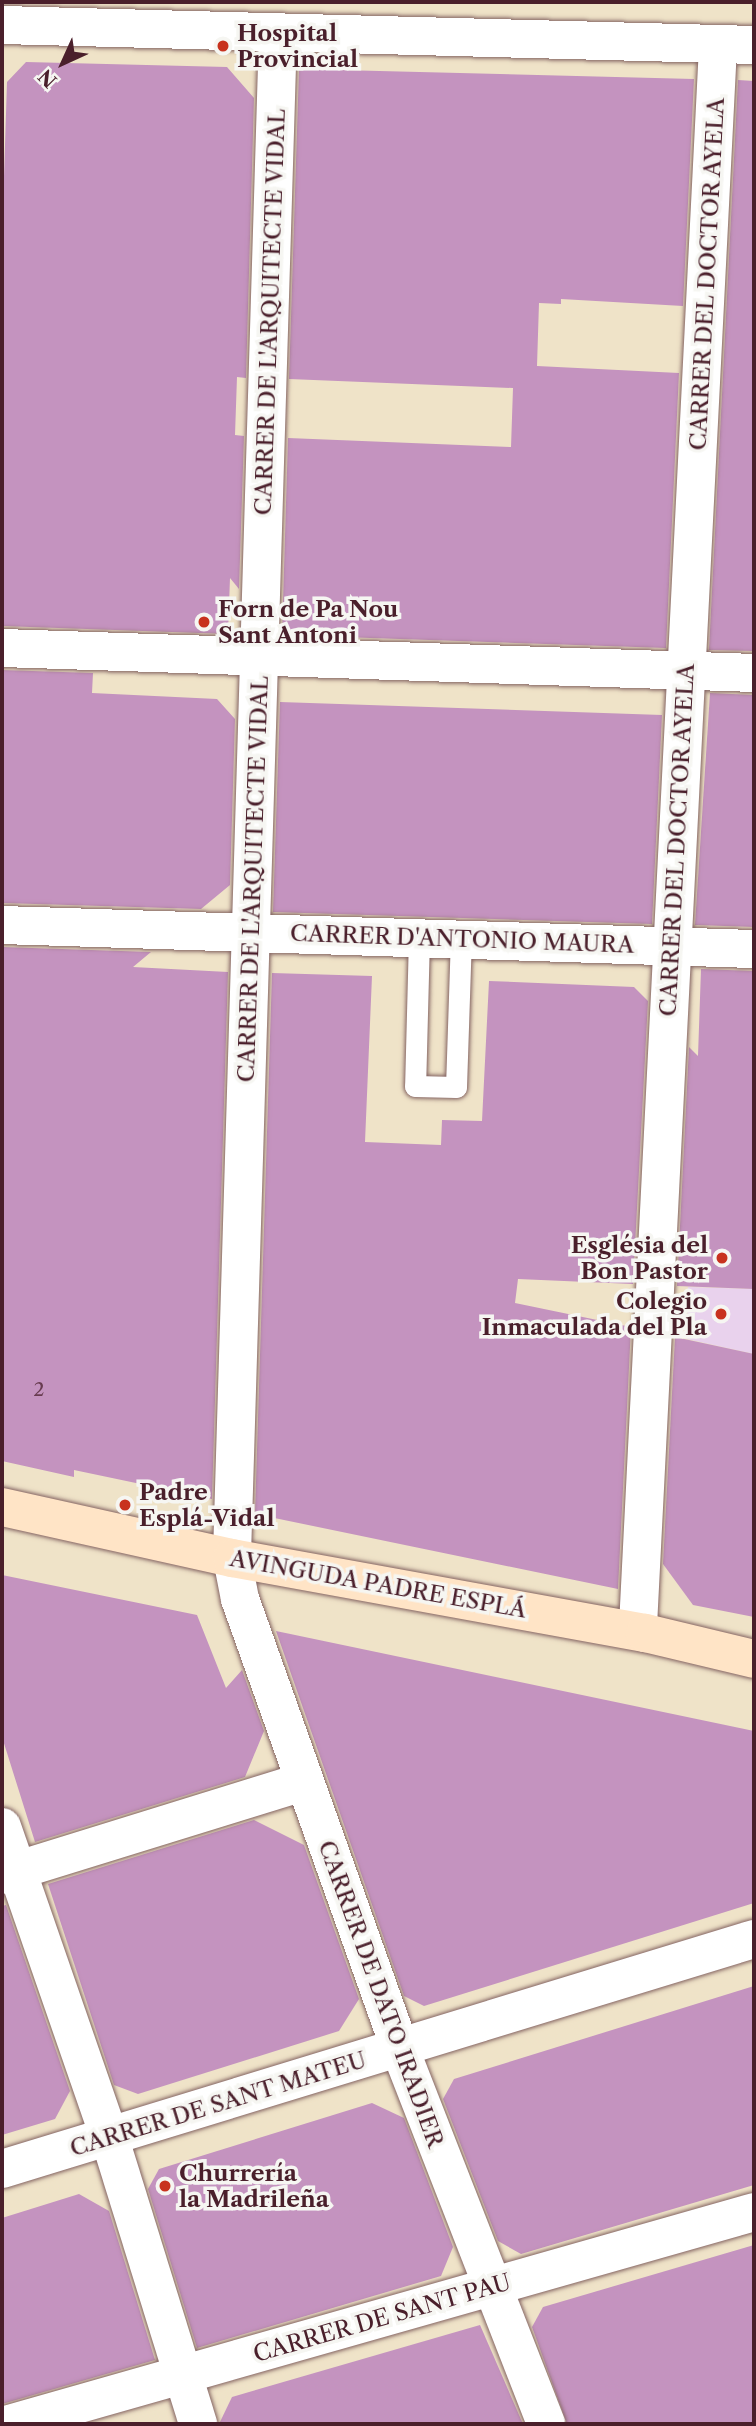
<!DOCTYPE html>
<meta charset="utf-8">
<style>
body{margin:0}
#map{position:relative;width:756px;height:2426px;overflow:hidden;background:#efe3c8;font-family:"Libre Caslon Text",serif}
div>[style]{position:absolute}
.built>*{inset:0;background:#e9d2ed}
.building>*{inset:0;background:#c493bf}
.roads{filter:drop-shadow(0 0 2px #846462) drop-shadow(0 0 2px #846462)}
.lane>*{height:21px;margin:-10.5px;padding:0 10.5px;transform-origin:10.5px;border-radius:10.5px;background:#fff}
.street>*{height:38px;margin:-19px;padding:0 19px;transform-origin:19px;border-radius:19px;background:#fff}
.secondary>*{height:38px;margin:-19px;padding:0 19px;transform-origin:19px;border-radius:19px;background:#ffe4c6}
.dots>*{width:19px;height:19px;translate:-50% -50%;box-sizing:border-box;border:4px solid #f6f6f2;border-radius:50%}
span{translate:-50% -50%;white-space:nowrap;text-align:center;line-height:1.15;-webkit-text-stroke:7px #f6f6f2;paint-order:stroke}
.number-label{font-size:19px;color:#683c50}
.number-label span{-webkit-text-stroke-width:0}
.poi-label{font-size:23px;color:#4a1f2b;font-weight:700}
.left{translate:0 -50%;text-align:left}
.right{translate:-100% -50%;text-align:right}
.street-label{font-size:23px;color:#4a1f2b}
.frame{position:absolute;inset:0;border:4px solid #4a1f2b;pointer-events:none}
.north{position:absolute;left:28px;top:28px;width:70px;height:70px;-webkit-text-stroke:5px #f6f6f2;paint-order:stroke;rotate:225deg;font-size:19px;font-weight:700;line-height:28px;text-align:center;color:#4a1f2b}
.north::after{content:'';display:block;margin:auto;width:24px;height:32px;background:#4a1f2b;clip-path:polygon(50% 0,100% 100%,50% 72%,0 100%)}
</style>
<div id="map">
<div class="built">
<div style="clip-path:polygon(688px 1287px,754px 1289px,754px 1354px,687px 1339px)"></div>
</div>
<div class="building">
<div style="clip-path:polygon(26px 62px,227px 67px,254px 98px,246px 378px,237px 377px,235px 435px,244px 436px,239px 589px,230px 578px,228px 634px,2px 626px,2px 239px,7px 82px)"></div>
<div style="clip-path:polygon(299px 69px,694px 79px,683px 306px,561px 299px,561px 304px,539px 303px,537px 366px,679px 373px,666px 648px,282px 635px,288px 438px,511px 447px,513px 388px,289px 379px)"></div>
<div style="clip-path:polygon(738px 80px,754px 81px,754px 651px,709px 650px)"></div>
<div style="clip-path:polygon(2px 670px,93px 673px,92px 693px,217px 699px,235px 719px,230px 885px,201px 909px,2px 903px)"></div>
<div style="clip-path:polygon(710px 693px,754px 695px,754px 927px,695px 925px)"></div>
<div style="clip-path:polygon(280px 702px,662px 715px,652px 924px,273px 912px)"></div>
<div style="clip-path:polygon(2px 947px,151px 952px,133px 967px,228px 972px,212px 1499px,74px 1470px,74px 1477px,2px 1461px)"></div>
<div style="clip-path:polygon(701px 969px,754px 971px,754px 1289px,677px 1286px,689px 1047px,698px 1056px)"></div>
<div style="clip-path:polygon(272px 973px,372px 976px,365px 1142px,441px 1145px,442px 1120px,482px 1121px,489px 981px,634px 987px,648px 1001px,633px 1284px,518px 1279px,515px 1303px,631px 1327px,618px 1589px,255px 1514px)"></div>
<div style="clip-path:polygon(675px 1337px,754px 1354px,754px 1617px,693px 1605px,663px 1564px)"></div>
<div style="clip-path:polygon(2px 1575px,197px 1615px,226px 1688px,242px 1670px,264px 1731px,245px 1777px,35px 1842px,2px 1737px)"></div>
<div style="clip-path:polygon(276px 1631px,754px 1731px,754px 1903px,424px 2006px,404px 1996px)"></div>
<div style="clip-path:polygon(254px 1820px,304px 1845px,359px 1999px,339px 2031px,138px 2094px,114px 2085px,48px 1884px)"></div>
<div style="clip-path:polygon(6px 1905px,70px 2091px,55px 2119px,2px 2135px,2px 1906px)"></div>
<div style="clip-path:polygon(754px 1986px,754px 2185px,521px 2254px,498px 2241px,443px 2099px,454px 2079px)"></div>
<div style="clip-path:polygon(372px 2103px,404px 2118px,453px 2247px,441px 2276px,197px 2348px,148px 2189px,159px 2169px)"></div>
<div style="clip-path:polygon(79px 2194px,109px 2211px,155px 2360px,2px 2404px,2px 2218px)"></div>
<div style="clip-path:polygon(754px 2245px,754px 2424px,567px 2424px,532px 2327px,543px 2307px)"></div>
<div style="clip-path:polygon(480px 2325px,523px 2424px,219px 2424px,232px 2397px)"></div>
</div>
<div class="roads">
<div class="lane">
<div style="left:419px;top:937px;width:149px;rotate:91.5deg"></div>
<div style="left:415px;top:1086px;width:41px;rotate:1.4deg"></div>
<div style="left:456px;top:1087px;width:148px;rotate:-88.1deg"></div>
</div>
<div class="street">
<div style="left:2px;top:25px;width:752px;rotate:1.52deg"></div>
<div style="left:278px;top:32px;width:1527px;rotate:91.73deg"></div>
<div style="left:232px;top:1558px;width:42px;rotate:79deg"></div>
<div style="left:240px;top:1599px;width:478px;rotate:70.4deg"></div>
<div style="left:400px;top:2049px;width:402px;rotate:68.7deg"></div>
<div style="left:2px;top:648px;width:752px;rotate:1.9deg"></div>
<div style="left:2px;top:925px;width:752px;rotate:1.83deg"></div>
<div style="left:645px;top:1633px;width:10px;rotate:-135deg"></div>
<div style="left:638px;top:1626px;width:1583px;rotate:-87.1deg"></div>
<div style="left:2px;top:1827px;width:327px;rotate:70.9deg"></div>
<div style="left:109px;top:2136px;width:301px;rotate:72.8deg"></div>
<div style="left:2px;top:1875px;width:315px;rotate:-17.2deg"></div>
<div style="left:2px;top:2169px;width:786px;rotate:-17.01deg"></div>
<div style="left:9px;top:2424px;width:775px;rotate:-15.88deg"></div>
</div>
<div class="secondary">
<div style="left:2px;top:1507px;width:236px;rotate:12.5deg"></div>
<div style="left:232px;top:1558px;width:420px;rotate:10.3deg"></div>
<div style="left:645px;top:1633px;width:112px;rotate:13.4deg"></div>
</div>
</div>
<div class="dots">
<div style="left:223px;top:46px;background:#c8321e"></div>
<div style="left:204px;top:622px;background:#c8321e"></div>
<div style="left:722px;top:1258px;background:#c8321e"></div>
<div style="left:721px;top:1314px;background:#c8321e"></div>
<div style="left:125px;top:1505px;background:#c8321e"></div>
<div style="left:165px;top:2186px;background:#c8321e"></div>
</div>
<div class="number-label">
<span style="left:39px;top:1390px">2</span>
</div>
<div class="poi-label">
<span class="left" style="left:237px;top:46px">Hospital<br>Provincial</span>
<span class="left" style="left:218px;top:622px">Forn de Pa Nou<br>Sant Antoni</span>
<span class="right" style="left:708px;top:1258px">Església del<br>Bon Pastor</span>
<span class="right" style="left:707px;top:1314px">Colegio<br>Inmaculada del Pla</span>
<span class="left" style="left:139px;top:1505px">Padre<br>Esplá-Vidal</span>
<span class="left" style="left:179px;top:2186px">Churrería<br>la Madrileña</span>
</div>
<div class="street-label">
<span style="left:707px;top:274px;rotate:-87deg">CARRER DEL DOCTOR AYELA</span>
<span style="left:270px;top:312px;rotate:-88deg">CARRER DE L'ARQUITECTE VIDAL</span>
<span style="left:677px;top:840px;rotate:-87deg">CARRER DEL DOCTOR AYELA</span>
<span style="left:253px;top:879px;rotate:-88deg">CARRER DE L'ARQUITECTE VIDAL</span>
<span style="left:462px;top:939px;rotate:2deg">CARRER D'ANTONIO MAURA</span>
<span style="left:378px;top:1584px;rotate:10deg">AVINGUDA PADRE ESPLÁ</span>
<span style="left:381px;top:1994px;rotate:70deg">CARRER DE DATO IRADIER</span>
<span style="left:218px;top:2104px;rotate:-17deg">CARRER DE SANT MATEU</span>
<span style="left:382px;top:2318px;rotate:-16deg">CARRER DE SANT PAU</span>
</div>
<div class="frame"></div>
<div class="north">N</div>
</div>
